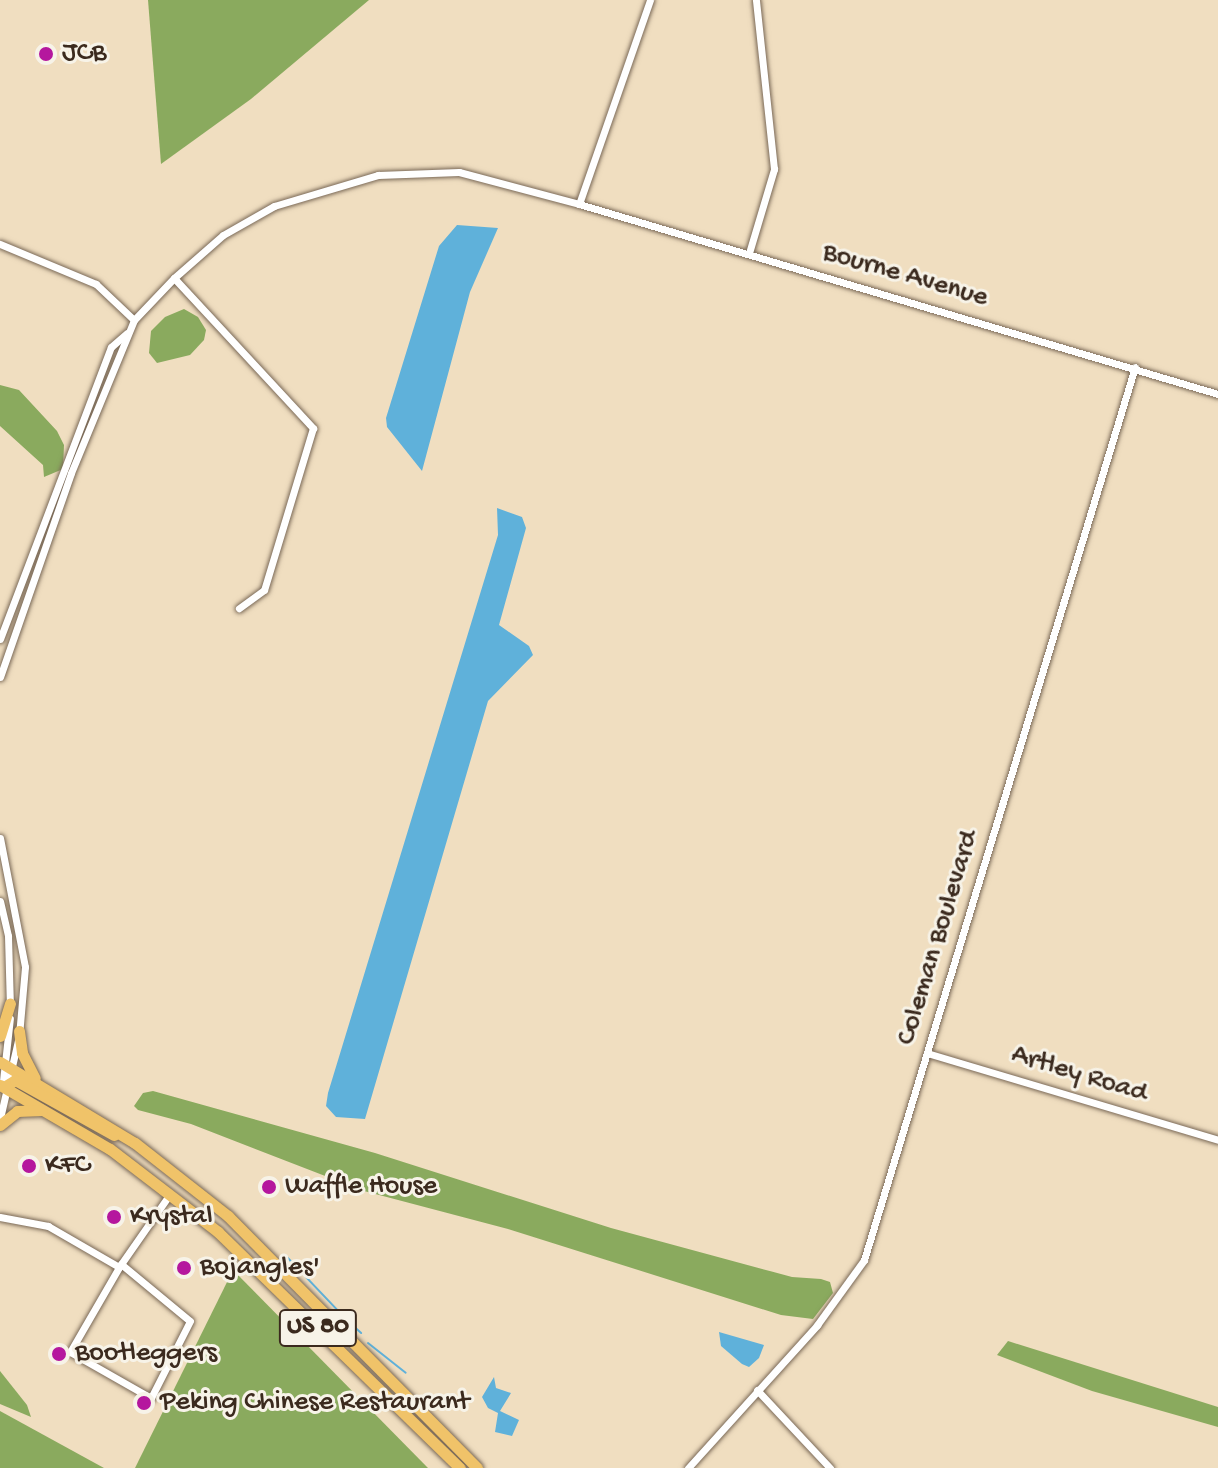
<!DOCTYPE html>
<style>
body{margin:0}
#map{position:relative;width:1218px;height:1468px;overflow:hidden;background:#f0dec0;font-family:"Gochi Hand",sans-serif}
div>[style]{position:absolute}
.forest>*{inset:0;background:#8aaa5e}
.water>*{inset:0;background:#5fb1da}
.stream>*{height:2px;margin:-1px;padding:0 1px;transform-origin:1px;border-radius:1px;background:#5fb1da}
.roads{filter:drop-shadow(0 0 2px #7a6957) drop-shadow(0 0 2px #7a6957)}
.minor>*{height:7px;margin:-3.5px;padding:0 3.5px;transform-origin:3.5px;border-radius:3.5px;background:#fff}
.primary>*{height:11px;margin:-5.5px;padding:0 5.5px;transform-origin:5.5px;border-radius:5.5px;background:#f0c369}
.dots>*{width:22px;height:22px;translate:-50% -50%;box-sizing:border-box;border:4px solid #f7f3e8;border-radius:50%}
span{translate:-50% -50%;white-space:nowrap;text-align:center;line-height:1.15;-webkit-text-stroke:6px #f7f3e8;paint-order:stroke}
.shield-label span{padding:2px 6px;background:#f7f3e8;border:2px solid;border-radius:6px;-webkit-text-stroke-width:0}
.shield-label{font-size:26px;color:#3b2a1e;font-weight:700}
.poi-label{font-size:28px;color:#3b2a1e}
.left{translate:0 -50%;text-align:left}
.street-label{font-size:28px;color:#3b2a1e}
</style>
<div id="map">
<div class="forest">
<div style="clip-path:polygon(148px 0,369px 0,251px 99px,161px 164px)"></div>
<div style="clip-path:polygon(184px 309px,198px 317px,206px 330px,204px 340px,190px 355px,157px 363px,149px 353px,151px 331px,165px 317px)"></div>
<div style="clip-path:polygon(0 385px,19px 390px,57px 431px,64px 445px,63px 469px,44px 477px,43px 465px,0 426px)"></div>
<div style="clip-path:polygon(153px 1091px,375px 1153px,611px 1228px,792px 1277px,821px 1279px,830px 1282px,833px 1293px,813px 1319px,781px 1315px,508px 1229px,364px 1191px,191px 1124px,138px 1110px,134px 1106px,143px 1093px)"></div>
<div style="clip-path:polygon(233px 1270px,428px 1468px,135px 1468px)"></div>
<div style="clip-path:polygon(1008px 1341px,1218px 1407px,1218px 1427px,1092px 1391px,997px 1355px)"></div>
<div style="clip-path:polygon(0 1371px,27px 1405px,31px 1417px,0 1404px)"></div>
<div style="clip-path:polygon(0 1411px,104px 1468px,0 1468px)"></div>
</div>
<div class="water">
<div style="clip-path:polygon(457px 225px,498px 228px,470px 292px,422px 471px,387px 427px,386px 418px,439px 246px)"></div>
<div style="clip-path:polygon(497px 508px,522px 517px,526px 528px,499px 625px,529px 646px,533px 655px,488px 701px,365px 1119px,336px 1117px,326px 1106px,328px 1093px,498px 535px)"></div>
<div style="clip-path:polygon(719px 1332px,764px 1345px,759px 1358px,749px 1367px,742px 1364px,721px 1346px)"></div>
<div style="clip-path:polygon(494px 1377px,496px 1388px,511px 1393px,500px 1411px,519px 1420px,512px 1436px,495px 1432px,498px 1413px,488px 1408px,482px 1397px)"></div>
</div>
<div class="stream">
<div style="left:285px;top:1255px;width:84px;rotate:46.4deg"></div>
<div style="left:350px;top:1323px;width:15px;rotate:42deg"></div>
<div style="left:368px;top:1343px;width:48px;rotate:38.3deg"></div>
</div>
<div class="roads">
<div class="minor">
<div style="left:579px;top:204px;width:667px;rotate:16.56deg"></div>
<div style="left:0;top:244px;width:104px;rotate:22.6deg"></div>
<div style="left:96px;top:284px;width:52px;rotate:43.5deg"></div>
<div style="left:749px;top:253px;width:88px;rotate:-73.4deg"></div>
<div style="left:774px;top:169px;width:170px;rotate:-96.1deg"></div>
<div style="left:174px;top:278px;width:205px;rotate:47.2deg"></div>
<div style="left:313px;top:428px;width:169px;rotate:106.8deg"></div>
<div style="left:264px;top:590px;width:31px;rotate:144deg"></div>
<div style="left:0;top:639px;width:312px;rotate:-69.2deg"></div>
<div style="left:111px;top:347px;width:21px;rotate:-41deg"></div>
<div style="left:0;top:677px;width:216px;rotate:-70.8deg"></div>
<div style="left:71px;top:473px;width:165px;rotate:-67.6deg"></div>
<div style="left:134px;top:320px;width:58px;rotate:-46.4deg"></div>
<div style="left:174px;top:278px;width:65px;rotate:-41.3deg"></div>
<div style="left:223px;top:235px;width:59px;rotate:-29.6deg"></div>
<div style="left:274px;top:206px;width:109px;rotate:-16.6deg"></div>
<div style="left:378px;top:175px;width:81px;rotate:-2.1deg"></div>
<div style="left:459px;top:172px;width:124px;rotate:14.9deg"></div>
<div style="left:579px;top:204px;width:216px;rotate:-70.8deg"></div>
<div style="left:0;top:838px;width:131px;rotate:79deg"></div>
<div style="left:25px;top:967px;width:69px;rotate:95deg"></div>
<div style="left:19px;top:1036px;width:84px;rotate:103deg"></div>
<div style="left:0;top:901px;width:36px;rotate:77deg"></div>
<div style="left:8px;top:936px;width:70px;rotate:88.4deg"></div>
<div style="left:927px;top:1053px;width:304px;rotate:16.6deg"></div>
<div style="left:3px;top:1081px;width:63px;rotate:-83.7deg"></div>
<div style="left:0;top:1217px;width:49px;rotate:10.6deg"></div>
<div style="left:48px;top:1226px;width:82px;rotate:30deg"></div>
<div style="left:121px;top:1264px;width:89px;rotate:39.6deg"></div>
<div style="left:190px;top:1321px;width:86px;rotate:116.9deg"></div>
<div style="left:151px;top:1398px;width:93px;rotate:-150.4deg"></div>
<div style="left:70px;top:1352px;width:98px;rotate:-60deg"></div>
<div style="left:119px;top:1267px;width:89px;rotate:-55.1deg"></div>
<div style="left:757px;top:1390px;width:107px;rotate:46.9deg"></div>
<div style="left:688px;top:1468px;width:193px;rotate:-47.9deg"></div>
<div style="left:817px;top:1325px;width:80px;rotate:-54.1deg"></div>
<div style="left:864px;top:1260px;width:933px;rotate:-73.12deg"></div>
</div>
<div class="primary">
<div style="left:19px;top:1031px;width:22px;rotate:82deg"></div>
<div style="left:22px;top:1053px;width:28px;rotate:63deg"></div>
<div style="left:0;top:1036px;width:34px;rotate:-73deg"></div>
<div style="left:0;top:1062px;width:157px;rotate:31deg"></div>
<div style="left:135px;top:1143px;width:118px;rotate:38.1deg"></div>
<div style="left:228px;top:1216px;width:354px;rotate:45.3deg"></div>
<div style="left:0;top:1085px;width:127px;rotate:30.2deg"></div>
<div style="left:110px;top:1149px;width:136px;rotate:37.5deg"></div>
<div style="left:218px;top:1232px;width:338px;rotate:44.3deg"></div>
<div style="left:4px;top:1087px;width:13px;rotate:-32deg"></div>
<div style="left:15px;top:1080px;width:113px;rotate:29.1deg"></div>
<div style="left:0;top:1125px;width:22px;rotate:-39deg"></div>
<div style="left:17px;top:1111px;width:25px;rotate:-2deg"></div>
</div>
</div>
<div class="dots">
<div style="left:46px;top:54px;background:#b5179e"></div>
<div style="left:29px;top:1166px;background:#b5179e"></div>
<div style="left:269px;top:1187px;background:#b5179e"></div>
<div style="left:114px;top:1217px;background:#b5179e"></div>
<div style="left:184px;top:1268px;background:#b5179e"></div>
<div style="left:59px;top:1354px;background:#b5179e"></div>
<div style="left:144px;top:1403px;background:#b5179e"></div>
</div>
<div class="shield-label">
<span style="left:318px;top:1328px">US 80</span>
</div>
<div class="poi-label">
<span class="left" style="left:62px;top:54px">JCB</span>
<span class="left" style="left:45px;top:1166px">KFC</span>
<span class="left" style="left:285px;top:1187px">Waffle House</span>
<span class="left" style="left:130px;top:1217px">Krystal</span>
<span class="left" style="left:200px;top:1268px">Bojangles'</span>
<span class="left" style="left:75px;top:1354px">Bootleggers</span>
<span class="left" style="left:160px;top:1403px">Peking Chinese Restaurant</span>
</div>
<div class="street-label">
<span style="left:905px;top:276px;rotate:16deg">Bourne Avenue</span>
<span style="left:939px;top:938px;rotate:-73deg">Coleman Boulevard</span>
<span style="left:1079px;top:1075px;rotate:17deg">Artley Road</span>
</div>
</div>
